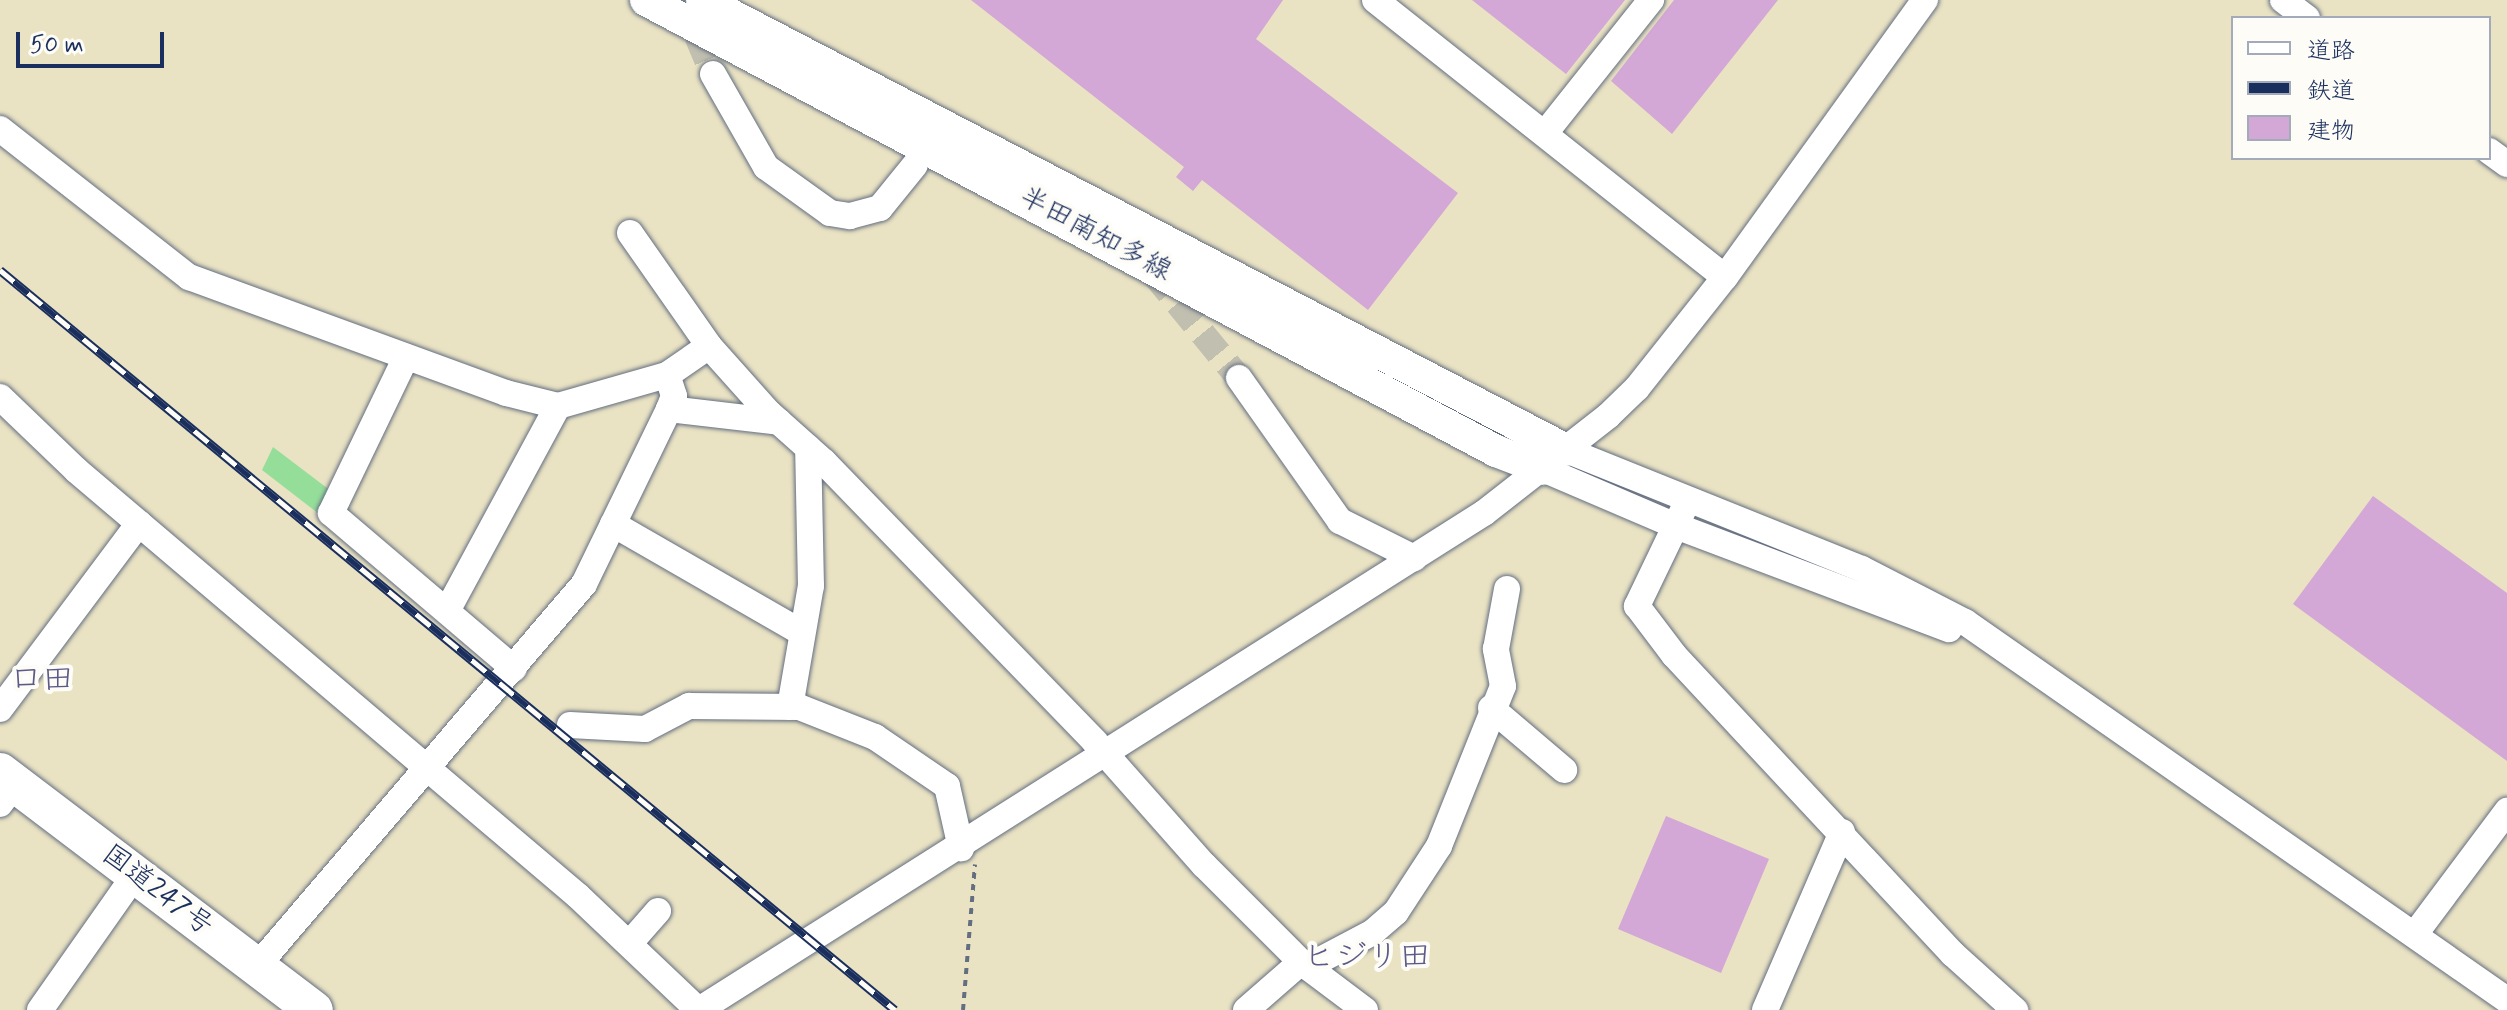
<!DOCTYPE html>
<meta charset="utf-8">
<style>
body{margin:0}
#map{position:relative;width:2507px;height:1010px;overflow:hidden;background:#eae3c3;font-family:Mynerve,"Klee One",sans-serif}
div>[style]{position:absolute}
.green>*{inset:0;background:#95de9a}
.building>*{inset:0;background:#d3a7d6}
.minor-tunnel>*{height:26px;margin-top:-13px;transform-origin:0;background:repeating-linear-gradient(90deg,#c1bfaf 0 26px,transparent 0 39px)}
.path>*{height:4px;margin-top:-2px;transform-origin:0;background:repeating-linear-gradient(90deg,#636e81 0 6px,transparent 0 12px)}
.roads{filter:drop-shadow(0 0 2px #636e81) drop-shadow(0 0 2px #636e81)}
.minor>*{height:26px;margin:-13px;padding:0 13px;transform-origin:13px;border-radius:13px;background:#fff}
.major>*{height:32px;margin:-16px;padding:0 16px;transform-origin:16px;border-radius:16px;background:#fff}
.highway>*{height:38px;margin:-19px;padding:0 19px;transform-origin:19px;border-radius:19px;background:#fff}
.rail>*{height:9px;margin-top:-4.5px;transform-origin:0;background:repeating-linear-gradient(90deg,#fdfcf7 0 18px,#1b2f5e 0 36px);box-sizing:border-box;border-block:2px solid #1b2f5e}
span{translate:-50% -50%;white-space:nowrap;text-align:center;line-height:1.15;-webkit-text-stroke:8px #fdfcf7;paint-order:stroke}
.street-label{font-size:28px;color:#1b2f5e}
.quarter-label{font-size:32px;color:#5b5988}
.legend{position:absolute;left:2231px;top:16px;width:260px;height:144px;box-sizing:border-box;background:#fdfcf7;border:2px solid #a3aaba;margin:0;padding:10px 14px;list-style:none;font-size:24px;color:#1b2f5e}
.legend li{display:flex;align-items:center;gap:16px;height:40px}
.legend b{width:40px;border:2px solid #a3aaba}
.scale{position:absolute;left:16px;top:32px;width:148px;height:36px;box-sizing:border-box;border:4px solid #1b2f5e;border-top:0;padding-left:10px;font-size:24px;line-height:28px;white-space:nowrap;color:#1b2f5e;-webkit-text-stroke:6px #fdfcf7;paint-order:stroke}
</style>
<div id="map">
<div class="green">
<div style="clip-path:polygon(273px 447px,331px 491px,319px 514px,262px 470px)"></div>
</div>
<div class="building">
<div style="clip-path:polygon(971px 0,1283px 0,1256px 39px,1458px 193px,1368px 310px,1202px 180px,1193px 191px,1176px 177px,1184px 167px)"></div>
<div style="clip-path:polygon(1472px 0,1625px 0,1566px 74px)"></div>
<div style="clip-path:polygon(1674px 0,1778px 0,1672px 134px,1611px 81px)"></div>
<div style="clip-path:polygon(2373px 496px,2507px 593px,2507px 761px,2293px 604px)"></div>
<div style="clip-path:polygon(1666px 816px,1769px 859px,1721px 973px,1618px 929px)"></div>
</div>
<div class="minor-tunnel">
<div style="left:682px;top:0;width:80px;rotate:67.3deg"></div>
<div style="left:1153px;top:273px;width:136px;rotate:50.7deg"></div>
</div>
<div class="path">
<div style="left:963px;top:1010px;width:146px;rotate:-85.3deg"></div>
</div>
<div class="roads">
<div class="minor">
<div style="left:1375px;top:0;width:446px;rotate:38.4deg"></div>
<div style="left:2283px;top:0;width:30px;rotate:37deg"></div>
<div style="left:713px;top:74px;width:107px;rotate:60.3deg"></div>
<div style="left:766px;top:167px;width:79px;rotate:35.7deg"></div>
<div style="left:830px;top:213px;width:20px;rotate:9deg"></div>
<div style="left:850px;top:216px;width:31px;rotate:-15deg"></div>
<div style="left:880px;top:208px;width:55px;rotate:-50.9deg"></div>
<div style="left:0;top:129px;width:240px;rotate:38.1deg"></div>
<div style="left:189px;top:277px;width:338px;rotate:20.1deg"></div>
<div style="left:506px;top:393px;width:54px;rotate:14deg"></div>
<div style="left:558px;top:406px;width:113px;rotate:-15.9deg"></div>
<div style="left:667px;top:375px;width:51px;rotate:-34.6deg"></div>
<div style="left:1546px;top:132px;width:169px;rotate:-51.5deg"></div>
<div style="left:2489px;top:151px;width:22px;rotate:36deg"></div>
<div style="left:630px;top:233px;width:138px;rotate:55deg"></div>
<div style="left:709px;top:346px;width:90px;rotate:48.2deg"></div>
<div style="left:769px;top:413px;width:74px;rotate:41.7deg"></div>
<div style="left:824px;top:462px;width:390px;rotate:45.9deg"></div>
<div style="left:1095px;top:742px;width:164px;rotate:48.5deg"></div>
<div style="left:1204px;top:865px;width:137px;rotate:45deg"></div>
<div style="left:1301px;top:962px;width:80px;rotate:36.9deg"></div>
<div style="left:406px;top:357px;width:173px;rotate:115.7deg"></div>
<div style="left:331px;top:513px;width:240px;rotate:40.4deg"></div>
<div style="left:1239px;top:378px;width:175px;rotate:54.8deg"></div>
<div style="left:1340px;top:521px;width:83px;rotate:26.6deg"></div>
<div style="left:0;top:397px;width:105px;rotate:43.8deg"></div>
<div style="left:76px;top:470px;width:658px;rotate:40.32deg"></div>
<div style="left:578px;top:896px;width:166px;rotate:43.5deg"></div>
<div style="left:669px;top:409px;width:111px;rotate:6.7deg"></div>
<div style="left:1566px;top:450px;width:319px;rotate:21.9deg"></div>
<div style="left:1862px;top:569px;width:116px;rotate:27.2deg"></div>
<div style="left:1965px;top:622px;width:661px;rotate:34.89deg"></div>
<div style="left:1543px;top:469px;width:145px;rotate:23.2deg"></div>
<div style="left:1676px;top:526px;width:292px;rotate:20.7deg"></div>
<div style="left:1688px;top:500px;width:118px;rotate:115.7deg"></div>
<div style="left:1637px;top:606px;width:61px;rotate:52.9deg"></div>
<div style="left:1674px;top:655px;width:409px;rotate:47deg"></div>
<div style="left:1953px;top:954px;width:84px;rotate:42.1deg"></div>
<div style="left:613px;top:524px;width:217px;rotate:29.9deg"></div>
<div style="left:447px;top:611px;width:233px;rotate:-61.6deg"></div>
<div style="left:790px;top:707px;width:123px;rotate:-80.2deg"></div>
<div style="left:811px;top:586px;width:138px;rotate:-91.2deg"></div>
<div style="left:1491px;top:708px;width:96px;rotate:40.3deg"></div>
<div style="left:0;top:709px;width:232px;rotate:-53.2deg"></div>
<div style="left:570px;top:725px;width:75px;rotate:3.1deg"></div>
<div style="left:645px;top:729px;width:50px;rotate:-27.6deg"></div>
<div style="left:689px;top:706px;width:110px;rotate:0.5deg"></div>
<div style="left:799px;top:707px;width:82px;rotate:21.5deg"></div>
<div style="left:875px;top:737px;width:87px;rotate:34.2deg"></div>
<div style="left:947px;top:786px;width:64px;rotate:77.3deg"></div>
<div style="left:0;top:804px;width:25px;rotate:-53deg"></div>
<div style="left:2415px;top:934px;width:154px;rotate:-53.2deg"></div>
<div style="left:629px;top:944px;width:44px;rotate:-48.7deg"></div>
<div style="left:258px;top:965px;width:501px;rotate:-49.45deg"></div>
<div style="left:584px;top:584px;width:195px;rotate:-64.1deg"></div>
<div style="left:669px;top:409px;width:14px;rotate:-69deg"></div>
<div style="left:674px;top:396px;width:22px;rotate:-108deg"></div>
<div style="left:1307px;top:967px;width:75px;rotate:-27.9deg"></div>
<div style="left:1373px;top:932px;width:30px;rotate:-41deg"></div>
<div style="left:1396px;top:912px;width:79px;rotate:-56.9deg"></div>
<div style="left:1439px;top:846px;width:172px;rotate:-68.2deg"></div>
<div style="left:1503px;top:686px;width:38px;rotate:-101deg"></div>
<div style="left:1496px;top:649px;width:61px;rotate:-79.6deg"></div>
<div style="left:40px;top:1010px;width:165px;rotate:-54.9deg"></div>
<div style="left:699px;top:1010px;width:929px;rotate:-32.34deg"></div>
<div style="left:1484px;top:513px;width:157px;rotate:-38deg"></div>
<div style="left:1608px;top:416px;width:40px;rotate:-44deg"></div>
<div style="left:1637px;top:388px;width:142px;rotate:-51.6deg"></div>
<div style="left:1725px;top:277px;width:342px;rotate:-54.2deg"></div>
<div style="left:1246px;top:1010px;width:73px;rotate:-41.1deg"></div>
<div style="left:1765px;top:1010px;width:194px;rotate:-66.6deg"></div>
</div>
<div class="major">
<div style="left:646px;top:0;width:962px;rotate:27.95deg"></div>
<div style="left:1496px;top:451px;width:50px;rotate:21deg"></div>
<div style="left:702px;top:0;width:974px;rotate:27.51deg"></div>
</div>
<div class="highway">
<div style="left:0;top:772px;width:394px;rotate:37.2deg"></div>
</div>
</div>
<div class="rail">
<div style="left:0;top:270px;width:1161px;rotate:39.58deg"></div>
</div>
<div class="street-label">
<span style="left:1095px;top:235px;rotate:28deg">半田南知多線</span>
<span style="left:157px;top:891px;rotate:37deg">国道247号</span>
</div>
<div class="quarter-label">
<span style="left:42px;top:680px">口田</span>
<span style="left:1367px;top:957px">ヒジリ田</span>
</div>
<ul class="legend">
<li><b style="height:10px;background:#fff"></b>道路</li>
<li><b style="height:10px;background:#1b2f5e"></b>鉄道</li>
<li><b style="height:22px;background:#d3a7d6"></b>建物</li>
</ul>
<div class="scale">50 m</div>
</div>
